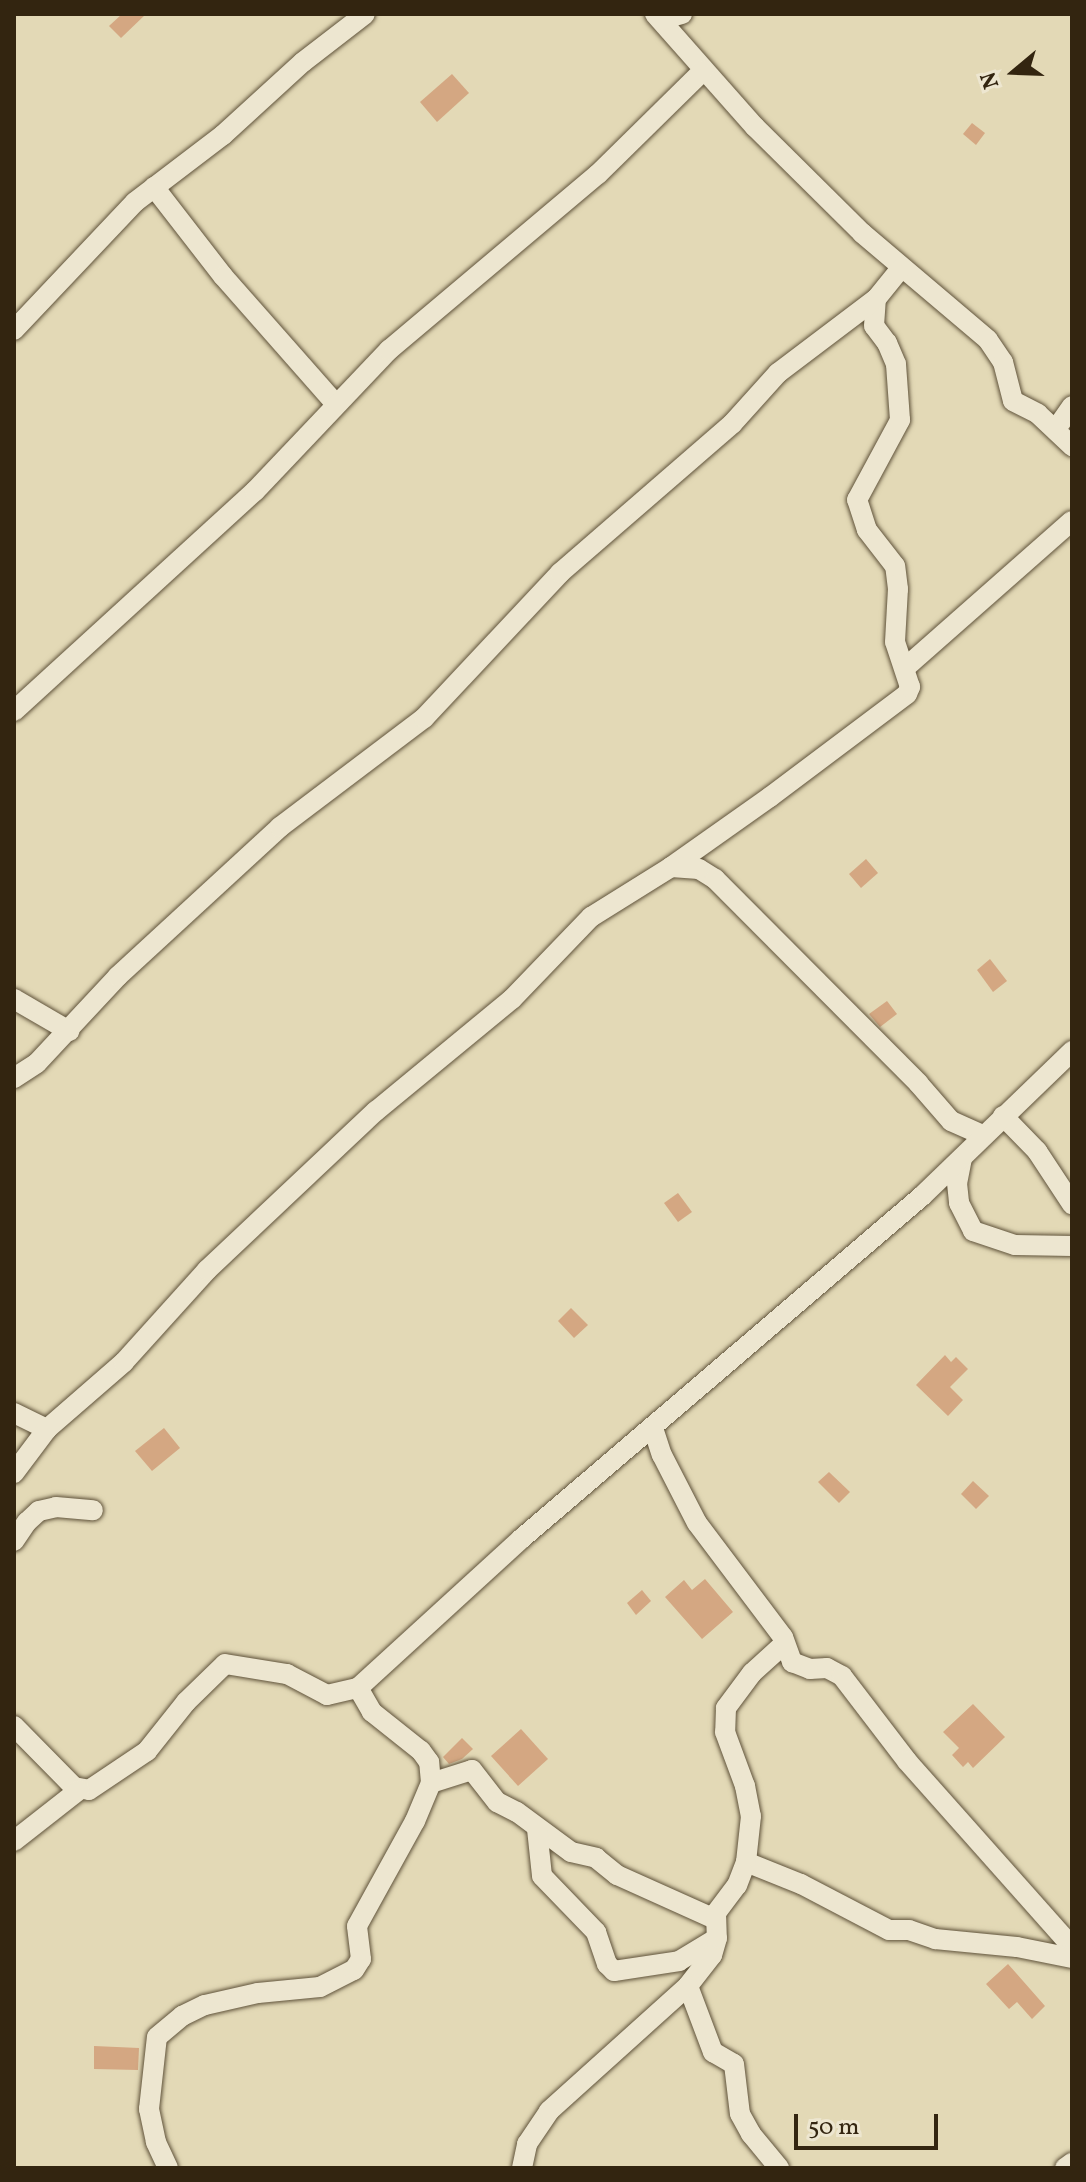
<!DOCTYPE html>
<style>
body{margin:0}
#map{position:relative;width:1086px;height:2182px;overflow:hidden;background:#e3d9b6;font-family:Vollkorn,serif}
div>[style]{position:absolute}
.building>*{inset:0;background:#d4a782}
.roads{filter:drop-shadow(0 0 2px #5f523a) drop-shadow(0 0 2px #5f523a)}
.minor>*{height:20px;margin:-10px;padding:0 10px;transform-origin:10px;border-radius:10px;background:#ede6d0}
span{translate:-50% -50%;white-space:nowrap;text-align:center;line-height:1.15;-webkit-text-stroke:7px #ede6d0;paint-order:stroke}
.frame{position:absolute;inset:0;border:16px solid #332510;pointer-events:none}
.north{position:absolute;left:974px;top:32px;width:80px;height:80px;-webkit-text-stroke:6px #ede6d0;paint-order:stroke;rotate:251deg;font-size:22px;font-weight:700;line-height:32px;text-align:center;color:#332510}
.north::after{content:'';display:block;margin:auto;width:28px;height:36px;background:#332510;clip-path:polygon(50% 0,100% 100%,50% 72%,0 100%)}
.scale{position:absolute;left:794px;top:2114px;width:144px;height:36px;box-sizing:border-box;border:4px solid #332510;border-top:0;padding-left:10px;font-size:24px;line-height:28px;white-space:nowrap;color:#332510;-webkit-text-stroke:6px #ede6d0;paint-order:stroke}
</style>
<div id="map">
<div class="building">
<div style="clip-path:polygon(122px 14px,146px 14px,121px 38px,109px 26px)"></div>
<div style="clip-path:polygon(452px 74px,469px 93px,437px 122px,420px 102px)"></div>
<div style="clip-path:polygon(972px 123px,985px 133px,976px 145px,963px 134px)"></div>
<div style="clip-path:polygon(866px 859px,878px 873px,861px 888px,849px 874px)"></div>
<div style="clip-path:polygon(990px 959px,1007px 981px,993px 992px,977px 970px)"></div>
<div style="clip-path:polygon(887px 1001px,897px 1014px,880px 1027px,869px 1014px)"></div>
<div style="clip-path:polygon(678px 1193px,692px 1212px,678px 1222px,664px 1203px)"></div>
<div style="clip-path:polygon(571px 1308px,588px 1325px,574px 1338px,558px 1321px)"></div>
<div style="clip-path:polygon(945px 1355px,951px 1362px,956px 1357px,968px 1369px,950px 1387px,963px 1400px,948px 1416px,916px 1385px)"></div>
<div style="clip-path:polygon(164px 1428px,180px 1448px,152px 1471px,135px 1451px)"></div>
<div style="clip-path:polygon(829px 1472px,850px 1492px,839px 1503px,818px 1482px)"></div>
<div style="clip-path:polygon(973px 1481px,989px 1496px,976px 1509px,961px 1494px)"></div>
<div style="clip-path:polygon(705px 1579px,733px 1612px,702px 1639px,665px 1597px,684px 1580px,692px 1590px)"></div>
<div style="clip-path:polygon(642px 1590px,651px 1601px,636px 1615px,627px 1603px)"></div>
<div style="clip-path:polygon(973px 1704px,1005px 1737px,973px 1768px,968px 1762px,963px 1767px,952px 1755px,959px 1748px,943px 1732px)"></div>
<div style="clip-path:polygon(521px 1729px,548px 1759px,518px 1786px,491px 1756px)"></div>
<div style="clip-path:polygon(462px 1738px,473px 1749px,462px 1759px,449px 1764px,443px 1757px)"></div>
<div style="clip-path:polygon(1008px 1964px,1045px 2006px,1032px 2019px,1017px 2002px,1009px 2009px,986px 1984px)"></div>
<div style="clip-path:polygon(94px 2046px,139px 2048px,138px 2070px,94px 2069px)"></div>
</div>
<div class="roads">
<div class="minor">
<div style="left:655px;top:14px;width:151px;rotate:48.5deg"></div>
<div style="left:755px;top:127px;width:151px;rotate:44.7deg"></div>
<div style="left:862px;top:233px;width:165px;rotate:40.3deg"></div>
<div style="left:988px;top:340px;width:27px;rotate:56deg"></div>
<div style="left:1003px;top:362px;width:40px;rotate:75.6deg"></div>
<div style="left:1013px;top:401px;width:28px;rotate:27deg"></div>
<div style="left:1038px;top:414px;width:47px;rotate:43.3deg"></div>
<div style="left:661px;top:20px;width:22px;rotate:-16deg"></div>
<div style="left:154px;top:187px;width:113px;rotate:52.2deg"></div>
<div style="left:223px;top:276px;width:171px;rotate:48.6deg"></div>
<div style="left:14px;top:330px;width:176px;rotate:-46.6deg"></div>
<div style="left:135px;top:202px;width:111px;rotate:-37.3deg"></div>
<div style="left:223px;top:135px;width:108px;rotate:-42.4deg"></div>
<div style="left:303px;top:62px;width:78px;rotate:-37.7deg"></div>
<div style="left:1056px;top:429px;width:28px;rotate:-55deg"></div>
<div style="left:905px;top:668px;width:222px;rotate:-41.4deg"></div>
<div style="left:14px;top:711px;width:326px;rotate:-42.4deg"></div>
<div style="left:255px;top:491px;width:195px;rotate:-46.5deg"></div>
<div style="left:389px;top:350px;width:273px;rotate:-40.1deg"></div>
<div style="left:598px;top:174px;width:148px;rotate:-44.5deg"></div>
<div style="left:671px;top:867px;width:121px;rotate:-35.3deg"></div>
<div style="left:770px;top:797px;width:171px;rotate:-36.9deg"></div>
<div style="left:907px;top:694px;width:8px;rotate:-67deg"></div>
<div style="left:910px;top:687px;width:47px;rotate:-108.4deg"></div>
<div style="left:895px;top:642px;width:53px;rotate:-86.8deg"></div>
<div style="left:898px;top:589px;width:23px;rotate:-97deg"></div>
<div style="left:895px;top:566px;width:46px;rotate:-127.9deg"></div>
<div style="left:867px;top:530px;width:32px;rotate:-108deg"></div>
<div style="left:857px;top:500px;width:91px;rotate:-61.7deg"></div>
<div style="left:900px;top:420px;width:56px;rotate:-94.1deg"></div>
<div style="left:896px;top:364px;width:23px;rotate:-113deg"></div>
<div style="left:887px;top:343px;width:21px;rotate:-127deg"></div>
<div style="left:874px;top:326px;width:27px;rotate:-86deg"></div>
<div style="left:14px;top:999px;width:64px;rotate:30.2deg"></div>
<div style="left:14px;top:1078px;width:27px;rotate:-33deg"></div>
<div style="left:37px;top:1063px;width:119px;rotate:-47deg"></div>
<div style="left:118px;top:976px;width:220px;rotate:-42.6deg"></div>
<div style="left:280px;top:827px;width:181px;rotate:-37.1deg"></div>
<div style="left:424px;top:718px;width:199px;rotate:-46.8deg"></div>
<div style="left:560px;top:573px;width:228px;rotate:-40.9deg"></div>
<div style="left:732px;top:424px;width:69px;rotate:-48deg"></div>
<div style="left:778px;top:373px;width:123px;rotate:-37.1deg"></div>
<div style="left:876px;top:299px;width:38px;rotate:-51deg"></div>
<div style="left:1003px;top:1116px;width:49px;rotate:45.8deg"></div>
<div style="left:1037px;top:1151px;width:64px;rotate:56.6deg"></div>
<div style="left:962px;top:1158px;width:25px;rotate:101deg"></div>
<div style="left:957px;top:1183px;width:20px;rotate:84deg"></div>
<div style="left:959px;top:1203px;width:31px;rotate:63deg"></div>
<div style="left:973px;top:1231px;width:44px;rotate:18.4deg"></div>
<div style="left:1015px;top:1245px;width:57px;rotate:1deg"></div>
<div style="left:14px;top:1413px;width:37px;rotate:26deg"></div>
<div style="left:653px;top:1428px;width:28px;rotate:72deg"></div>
<div style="left:662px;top:1455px;width:76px;rotate:62.8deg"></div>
<div style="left:697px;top:1523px;width:143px;rotate:53deg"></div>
<div style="left:783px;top:1637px;width:27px;rotate:70deg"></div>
<div style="left:792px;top:1662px;width:19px;rotate:21deg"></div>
<div style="left:810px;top:1669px;width:17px;rotate:-3deg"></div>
<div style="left:827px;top:1668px;width:17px;rotate:28deg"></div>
<div style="left:842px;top:1676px;width:107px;rotate:52.6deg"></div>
<div style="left:907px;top:1761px;width:249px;rotate:48.4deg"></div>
<div style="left:14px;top:1473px;width:55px;rotate:-53.1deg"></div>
<div style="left:47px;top:1429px;width:102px;rotate:-41deg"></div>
<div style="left:124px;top:1362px;width:124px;rotate:-47.9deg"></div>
<div style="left:207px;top:1270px;width:232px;rotate:-43.3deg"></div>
<div style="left:376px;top:1111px;width:176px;rotate:-39.5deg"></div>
<div style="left:512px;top:999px;width:114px;rotate:-46.1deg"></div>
<div style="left:591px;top:917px;width:94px;rotate:-32deg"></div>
<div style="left:671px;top:867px;width:28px;rotate:4deg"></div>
<div style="left:699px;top:869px;width:19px;rotate:32deg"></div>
<div style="left:715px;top:879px;width:288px;rotate:45.1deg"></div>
<div style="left:918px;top:1083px;width:50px;rotate:49deg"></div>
<div style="left:951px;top:1121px;width:36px;rotate:24deg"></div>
<div style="left:14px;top:1541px;width:23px;rotate:-56deg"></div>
<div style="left:27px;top:1522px;width:16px;rotate:-43deg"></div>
<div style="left:39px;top:1511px;width:17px;rotate:-13deg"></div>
<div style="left:56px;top:1507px;width:37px;rotate:5deg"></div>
<div style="left:784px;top:1644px;width:43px;rotate:137.8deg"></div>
<div style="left:752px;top:1673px;width:44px;rotate:126.6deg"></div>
<div style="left:726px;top:1708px;width:24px;rotate:92deg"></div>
<div style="left:725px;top:1732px;width:58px;rotate:69.7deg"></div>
<div style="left:745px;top:1786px;width:31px;rotate:79deg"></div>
<div style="left:751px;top:1816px;width:46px;rotate:96.2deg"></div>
<div style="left:746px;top:1862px;width:59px;rotate:21.8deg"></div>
<div style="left:801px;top:1884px;width:99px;rotate:27.6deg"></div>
<div style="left:889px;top:1930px;width:20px"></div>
<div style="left:909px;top:1930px;width:28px;rotate:19deg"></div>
<div style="left:935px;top:1939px;width:82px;rotate:5.6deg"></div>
<div style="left:1017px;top:1947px;width:56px;rotate:11.3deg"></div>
<div style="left:14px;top:1726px;width:86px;rotate:45.5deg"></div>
<div style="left:74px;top:1787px;width:15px;rotate:11deg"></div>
<div style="left:89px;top:1790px;width:70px;rotate:-33.9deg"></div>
<div style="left:147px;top:1751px;width:63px;rotate:-51.5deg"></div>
<div style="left:186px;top:1702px;width:54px;rotate:-44.3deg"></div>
<div style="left:225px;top:1664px;width:63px;rotate:9.2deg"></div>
<div style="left:287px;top:1674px;width:45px;rotate:27.7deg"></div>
<div style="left:327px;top:1695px;width:32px;rotate:-13deg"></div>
<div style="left:358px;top:1688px;width:221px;rotate:-42.4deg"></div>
<div style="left:521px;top:1539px;width:528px;rotate:-40.54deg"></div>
<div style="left:922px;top:1196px;width:209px;rotate:-44deg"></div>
<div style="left:431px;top:1783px;width:43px;rotate:-17.6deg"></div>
<div style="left:472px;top:1770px;width:41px;rotate:52deg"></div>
<div style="left:497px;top:1802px;width:22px;rotate:27deg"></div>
<div style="left:517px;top:1812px;width:67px;rotate:36.5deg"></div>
<div style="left:571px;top:1852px;width:26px;rotate:13deg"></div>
<div style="left:596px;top:1858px;width:27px;rotate:39deg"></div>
<div style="left:617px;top:1875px;width:107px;rotate:24.2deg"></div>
<div style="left:537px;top:1829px;width:47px;rotate:83.9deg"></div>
<div style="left:542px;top:1876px;width:78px;rotate:46deg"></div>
<div style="left:596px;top:1932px;width:34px;rotate:71deg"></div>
<div style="left:607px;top:1964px;width:10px;rotate:45deg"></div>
<div style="left:614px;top:1971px;width:66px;rotate:-8.7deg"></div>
<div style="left:679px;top:1961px;width:44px;rotate:-31.2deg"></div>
<div style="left:14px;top:1841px;width:83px;rotate:-38.1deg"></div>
<div style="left:746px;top:1862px;width:25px;rotate:111deg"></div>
<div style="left:737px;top:1885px;width:35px;rotate:127deg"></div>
<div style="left:716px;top:1913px;width:25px;rotate:88deg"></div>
<div style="left:717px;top:1938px;width:18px;rotate:106deg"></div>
<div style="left:712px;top:1955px;width:39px;rotate:128deg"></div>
<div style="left:688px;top:1986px;width:71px;rotate:69.3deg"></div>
<div style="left:713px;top:2052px;width:24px;rotate:30deg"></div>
<div style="left:734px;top:2064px;width:50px;rotate:83.2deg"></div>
<div style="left:740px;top:2114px;width:23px;rotate:61deg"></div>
<div style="left:751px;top:2134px;width:44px;rotate:50.5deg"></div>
<div style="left:168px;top:2168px;width:29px;rotate:-115deg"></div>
<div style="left:156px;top:2142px;width:34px;rotate:-102deg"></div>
<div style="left:149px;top:2109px;width:72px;rotate:-83.7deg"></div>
<div style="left:157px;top:2037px;width:33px;rotate:-40deg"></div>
<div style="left:182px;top:2016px;width:25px;rotate:-26deg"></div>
<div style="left:205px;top:2005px;width:54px;rotate:-12.8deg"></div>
<div style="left:258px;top:1993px;width:62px;rotate:-5.5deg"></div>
<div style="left:320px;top:1987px;width:38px;rotate:-27deg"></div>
<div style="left:354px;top:1970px;width:13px;rotate:-58deg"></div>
<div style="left:361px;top:1959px;width:33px;rotate:-97deg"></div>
<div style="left:357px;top:1926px;width:120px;rotate:-61.1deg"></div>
<div style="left:415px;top:1821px;width:41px;rotate:-67.2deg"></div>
<div style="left:431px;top:1783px;width:21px;rotate:-95deg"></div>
<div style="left:429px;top:1762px;width:14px;rotate:-126deg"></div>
<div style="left:421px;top:1751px;width:63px;rotate:-141.5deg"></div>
<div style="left:372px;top:1712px;width:28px;rotate:-120deg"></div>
<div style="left:522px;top:2168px;width:25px;rotate:-78deg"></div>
<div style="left:527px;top:2144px;width:40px;rotate:-56deg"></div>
<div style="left:549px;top:2111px;width:187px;rotate:-42deg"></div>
<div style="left:1065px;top:2168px;width:9px;rotate:-36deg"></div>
</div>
</div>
<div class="frame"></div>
<div class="north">N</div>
<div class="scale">50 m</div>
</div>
